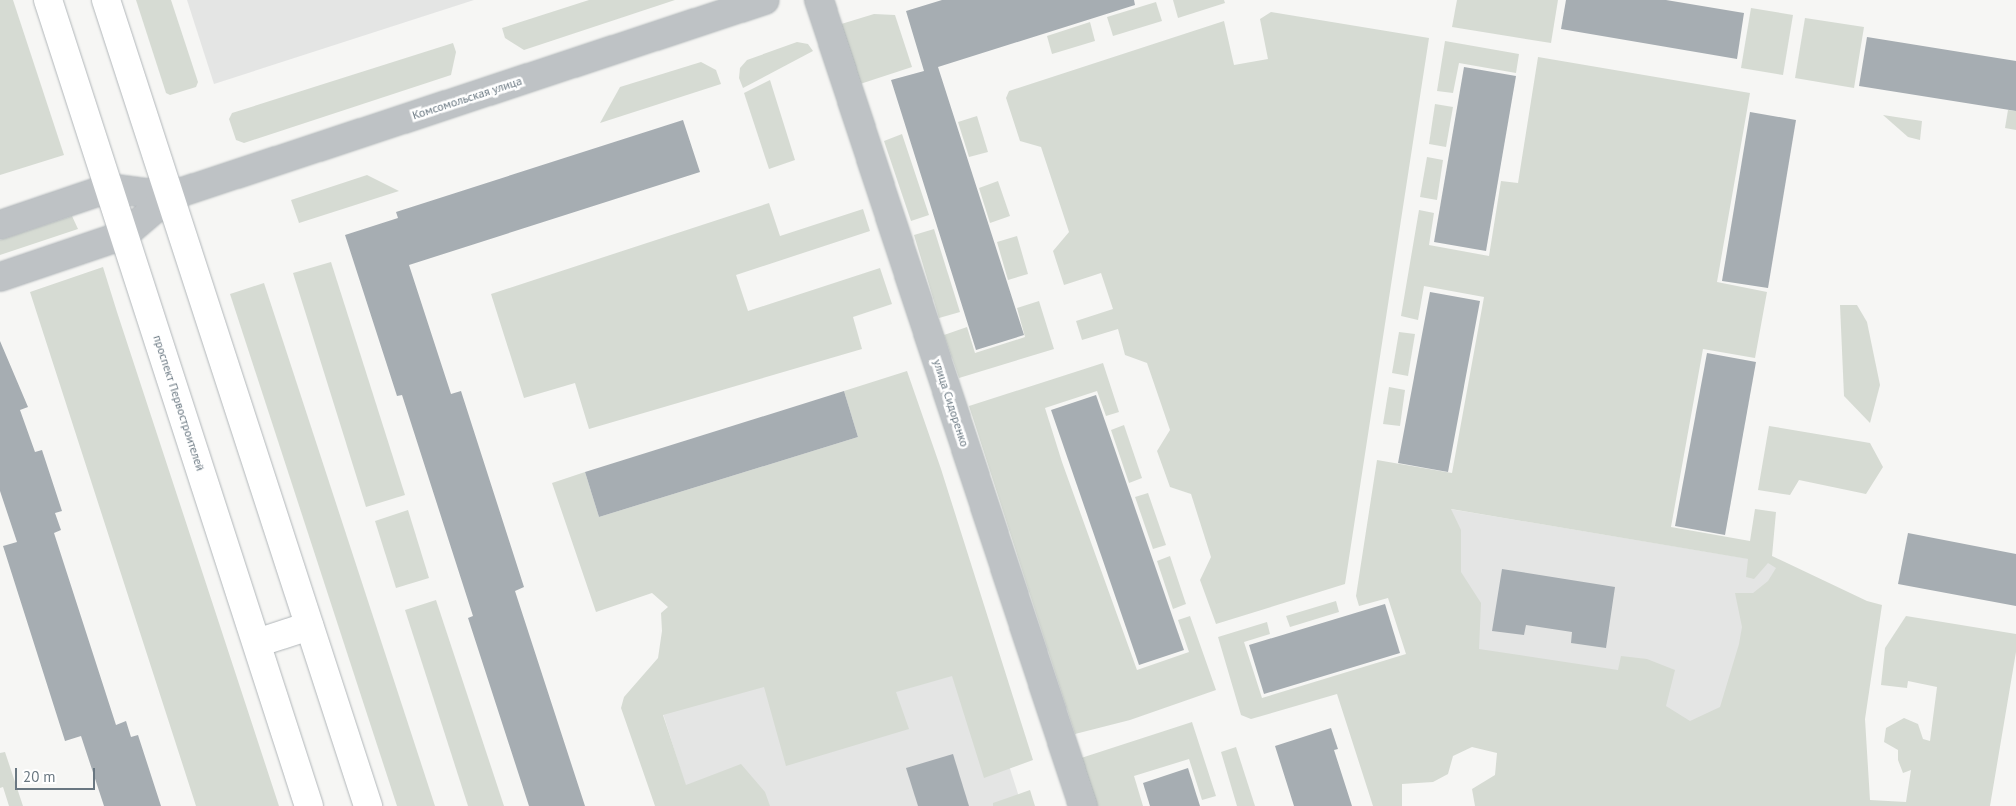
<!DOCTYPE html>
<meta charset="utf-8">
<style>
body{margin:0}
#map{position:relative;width:2016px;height:806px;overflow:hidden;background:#f6f6f4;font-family:"PT Sans",sans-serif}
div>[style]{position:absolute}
.built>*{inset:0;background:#e4e5e4}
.green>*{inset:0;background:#d6dbd3}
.building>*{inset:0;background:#a6adb2}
.roads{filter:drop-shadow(0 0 1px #b1b6b9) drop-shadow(0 0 1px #b1b6b9)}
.minor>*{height:28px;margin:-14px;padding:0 14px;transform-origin:14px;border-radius:14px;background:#bec2c5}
.tertiary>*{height:28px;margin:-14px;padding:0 14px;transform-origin:14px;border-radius:14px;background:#bec2c5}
.secondary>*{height:28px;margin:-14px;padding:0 14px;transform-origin:14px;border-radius:14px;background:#fff}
span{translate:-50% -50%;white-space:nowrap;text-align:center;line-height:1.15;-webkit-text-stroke:5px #fff;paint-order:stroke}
.street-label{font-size:12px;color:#697781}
.scale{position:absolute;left:15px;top:768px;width:80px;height:22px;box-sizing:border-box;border:2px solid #697781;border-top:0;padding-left:6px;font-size:15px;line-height:18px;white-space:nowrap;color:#697781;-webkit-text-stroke:4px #fff;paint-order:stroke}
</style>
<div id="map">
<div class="built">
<div style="clip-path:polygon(187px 0,474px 0,214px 84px)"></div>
<div style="clip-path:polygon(1450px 509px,1768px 562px,1842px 608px,1814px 783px,1455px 739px)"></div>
<div style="clip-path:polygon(943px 561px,1022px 806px,692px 806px,654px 685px)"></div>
</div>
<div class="green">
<div style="clip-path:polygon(0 0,13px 0,64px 155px,0 175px)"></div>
<div style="clip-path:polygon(136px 0,171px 0,198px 82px,196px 87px,170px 95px,166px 93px)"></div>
<div style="clip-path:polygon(589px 0,675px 0,524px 50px,505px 38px,502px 28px)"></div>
<div style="clip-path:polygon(1173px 0,1224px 0,1225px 3px,1178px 18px)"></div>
<div style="clip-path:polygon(1457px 0,1558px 0,1551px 43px,1452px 27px)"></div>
<div style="clip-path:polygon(1156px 2px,1162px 21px,1113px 36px,1107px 17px)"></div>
<div style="clip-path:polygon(1751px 8px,1793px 15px,1783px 75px,1741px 68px)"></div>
<div style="clip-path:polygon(1271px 12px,1429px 38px,1345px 584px,1216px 624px,1200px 580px,1211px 557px,1191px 494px,1170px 487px,1157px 451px,1170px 430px,1147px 363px,1125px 355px,1118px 329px,1082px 340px,1076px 321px,1113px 309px,1101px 273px,1064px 285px,1053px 251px,1069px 232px,1041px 147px,1020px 141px,1006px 98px,1009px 91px,1224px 21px,1234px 65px,1268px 59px,1260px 19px)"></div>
<div style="clip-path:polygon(874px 14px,895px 15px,912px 67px,857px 85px,838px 25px)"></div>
<div style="clip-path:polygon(1805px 18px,1864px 27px,1854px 88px,1795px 78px)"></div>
<div style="clip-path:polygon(1090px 22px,1095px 41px,1052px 54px,1047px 36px)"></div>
<div style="clip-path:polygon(1445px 41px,1519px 54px,1516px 73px,1459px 63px,1453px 93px,1437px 91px)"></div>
<div style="clip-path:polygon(797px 42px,808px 44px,813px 51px,743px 88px,739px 78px,740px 68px,747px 60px)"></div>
<div style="clip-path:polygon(453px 43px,456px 52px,451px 75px,244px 143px,236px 140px,229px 119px,232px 113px)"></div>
<div style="clip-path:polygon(evenodd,1538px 57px,1750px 93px,1717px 282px,1767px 292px,1755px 358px,1703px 349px,1671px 527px,1750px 541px,1755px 509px,1776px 512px,1772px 556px,1867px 601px,1882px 605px,1865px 719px,1870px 800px,1906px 802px,1911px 770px,1903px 773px,1898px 760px,1898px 750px,1884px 742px,1886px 728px,1904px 718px,1918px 724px,1923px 739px,1930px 741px,1937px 687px,1908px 681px,1907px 688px,1881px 685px,1885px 648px,1906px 616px,2016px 634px,2016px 652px,1990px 806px,1475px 806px,1472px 789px,1495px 775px,1497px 753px,1472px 747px,1453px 756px,1448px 774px,1433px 782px,1402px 784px,1402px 806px,1373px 806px,1337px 694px,1251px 719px,1241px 715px,1218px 637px,1267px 622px,1270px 634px,1244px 642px,1262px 698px,1406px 654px,1388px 598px,1359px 606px,1356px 596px,1377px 460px,1452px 473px,1484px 297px,1424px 286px,1418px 320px,1401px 316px,1419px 210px,1434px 213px,1429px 245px,1489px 256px,1501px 181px,1518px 183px,1538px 57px,1451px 509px,1748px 559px,1746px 577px,1754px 579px,1768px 563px,1776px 568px,1768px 581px,1753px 593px,1735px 593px,1742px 627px,1739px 644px,1720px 707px,1690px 721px,1666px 706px,1675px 670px,1647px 659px,1621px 656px,1618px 670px,1479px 649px,1481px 603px,1461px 572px,1461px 530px,1451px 509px)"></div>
<div style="clip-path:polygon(701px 62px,716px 70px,721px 84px,600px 123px,620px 87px)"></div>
<div style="clip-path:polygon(770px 80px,795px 160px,769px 169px,744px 93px)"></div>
<div style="clip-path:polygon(1435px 104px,1453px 107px,1446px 147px,1429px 144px)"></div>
<div style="clip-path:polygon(2008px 110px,2016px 111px,2016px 130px,2005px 128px)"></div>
<div style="clip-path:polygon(1883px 115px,1922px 121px,1920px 140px,1908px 137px)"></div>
<div style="clip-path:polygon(977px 116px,988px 152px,969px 157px,958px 122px)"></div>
<div style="clip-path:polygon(902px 134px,929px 215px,911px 221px,884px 141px)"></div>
<div style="clip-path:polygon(1427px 157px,1443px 160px,1437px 200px,1420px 197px)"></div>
<div style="clip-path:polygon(367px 175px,399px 191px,299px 223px,291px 200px)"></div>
<div style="clip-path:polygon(998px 181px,1010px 216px,990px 223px,979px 188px)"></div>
<div style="clip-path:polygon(769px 203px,780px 236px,863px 209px,870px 231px,736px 275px,748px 311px,880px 268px,892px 304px,853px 317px,862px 349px,589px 429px,575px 383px,524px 398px,491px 294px)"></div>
<div style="clip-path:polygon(72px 216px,78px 229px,0 255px,0 240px)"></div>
<div style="clip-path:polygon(934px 229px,960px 312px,939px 318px,914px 235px)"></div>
<div style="clip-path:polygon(1017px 236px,1028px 274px,1008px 280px,997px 242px)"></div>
<div style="clip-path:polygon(331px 262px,405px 495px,366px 507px,293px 273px)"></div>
<div style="clip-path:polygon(103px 267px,117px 312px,279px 806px,196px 806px,30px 292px)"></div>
<div style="clip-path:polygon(264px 283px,435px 806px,397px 806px,230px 294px)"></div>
<div style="clip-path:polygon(1039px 301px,1054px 349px,959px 378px,944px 335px,967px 327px,975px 353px,1025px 337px,1017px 308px)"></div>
<div style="clip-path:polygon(1840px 305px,1857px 305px,1867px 322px,1880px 385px,1870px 423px,1844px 396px)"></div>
<div style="clip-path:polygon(1399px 332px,1415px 334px,1408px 376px,1392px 373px)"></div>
<div style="clip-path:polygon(1103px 363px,1119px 412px,1106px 416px,1097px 391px,1045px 408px,1062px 462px,1137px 670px,1189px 652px,1178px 620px,1190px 616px,1216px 690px,1130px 720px,1075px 734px,969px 406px)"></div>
<div style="clip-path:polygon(907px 371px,941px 469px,1033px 760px,984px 778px,952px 676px,896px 692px,909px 729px,786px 766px,764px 687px,663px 715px,686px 785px,741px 764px,765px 792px,770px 806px,655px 806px,621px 708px,624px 697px,658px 658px,662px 631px,661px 613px,668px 607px,652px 593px,596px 612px,552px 483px,585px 472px,599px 517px,858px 437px,844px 391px)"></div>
<div style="clip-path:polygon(1389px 387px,1405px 390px,1400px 426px,1383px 424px)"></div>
<div style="clip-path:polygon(1124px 425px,1142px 478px,1129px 483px,1111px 430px)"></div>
<div style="clip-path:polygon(1769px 426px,1870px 443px,1883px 467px,1866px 494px,1799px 480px,1790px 495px,1758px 490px)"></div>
<div style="clip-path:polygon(1148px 493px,1166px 545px,1153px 549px,1135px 497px)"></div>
<div style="clip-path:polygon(408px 510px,429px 578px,396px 588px,375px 521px)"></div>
<div style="clip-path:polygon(1170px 556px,1186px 604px,1173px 609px,1157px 561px)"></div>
<div style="clip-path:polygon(436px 600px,504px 806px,468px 806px,405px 610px)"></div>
<div style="clip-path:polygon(1336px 601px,1339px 612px,1290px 627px,1286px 616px)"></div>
<div style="clip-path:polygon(1192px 722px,1216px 796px,1202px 800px,1189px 759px,1134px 776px,1143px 806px,1093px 806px,1078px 759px)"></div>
<div style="clip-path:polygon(1236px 747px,1255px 806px,1237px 806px,1221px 752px)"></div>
<div style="clip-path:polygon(5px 752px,23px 806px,9px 806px,3px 787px,0 788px,0 753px)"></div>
<div style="clip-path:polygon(1030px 790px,1035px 806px,993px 806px,993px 803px)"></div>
</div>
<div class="building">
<div style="clip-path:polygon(942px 0,1134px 0,1135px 5px,938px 67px,1024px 335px,976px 350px,891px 80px,924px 71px,906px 11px)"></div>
<div style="clip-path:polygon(1566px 0,1666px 0,1744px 13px,1737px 59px,1561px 29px)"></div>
<div style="clip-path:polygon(1867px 37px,2016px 61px,2016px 111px,1859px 86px)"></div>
<div style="clip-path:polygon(1464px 67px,1516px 76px,1486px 251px,1434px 242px)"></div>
<div style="clip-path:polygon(1750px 112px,1796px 120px,1768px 288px,1722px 281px)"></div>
<div style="clip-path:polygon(683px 120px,700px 172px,409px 265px,451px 394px,461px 391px,524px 587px,515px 591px,585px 806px,529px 806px,468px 618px,473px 616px,402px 395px,397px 396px,345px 235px,398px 218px,396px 212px)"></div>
<div style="clip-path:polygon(1430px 292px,1480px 301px,1448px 472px,1398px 463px)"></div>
<div style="clip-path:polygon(0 341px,28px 407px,20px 410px,35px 452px,42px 450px,62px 511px,55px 513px,61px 530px,54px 533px,116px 725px,126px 721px,131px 737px,138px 735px,161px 806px,104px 806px,81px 736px,65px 741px,3px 546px,17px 542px,0 491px)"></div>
<div style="clip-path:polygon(1707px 353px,1756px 362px,1725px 535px,1675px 526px)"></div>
<div style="clip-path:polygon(844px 391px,858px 437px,599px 517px,585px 472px)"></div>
<div style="clip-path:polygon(1096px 395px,1184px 650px,1139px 665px,1051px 410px)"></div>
<div style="clip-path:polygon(1908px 533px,2016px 554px,2016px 606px,1898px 584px)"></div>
<div style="clip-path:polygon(1502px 569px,1615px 587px,1606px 648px,1571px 643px,1572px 632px,1526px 625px,1524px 635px,1492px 631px)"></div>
<div style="clip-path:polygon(1385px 604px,1400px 653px,1264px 694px,1249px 645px)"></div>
<div style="clip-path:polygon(1331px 728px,1338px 749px,1334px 750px,1352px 806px,1294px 806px,1275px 746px)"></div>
<div style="clip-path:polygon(953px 754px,969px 806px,918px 806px,906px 768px)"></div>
<div style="clip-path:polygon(1188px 768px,1200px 806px,1150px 806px,1143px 783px)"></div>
</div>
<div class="roads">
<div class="minor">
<div style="left:819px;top:0;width:848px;rotate:71.86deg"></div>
</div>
<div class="tertiary">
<div style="left:0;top:225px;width:115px;rotate:-18.7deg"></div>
<div style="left:109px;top:188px;width:62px;rotate:7.5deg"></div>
<div style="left:0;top:277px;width:131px;rotate:-18.7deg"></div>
<div style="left:124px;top:235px;width:60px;rotate:-40.3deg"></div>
<div style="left:170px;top:196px;width:626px;rotate:-18.23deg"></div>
</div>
<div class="secondary">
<div style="left:48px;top:0;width:847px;rotate:72.06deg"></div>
<div style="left:106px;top:0;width:848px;rotate:71.99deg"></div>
<div style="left:257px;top:643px;width:55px;rotate:-18.1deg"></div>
</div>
</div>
<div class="street-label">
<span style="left:467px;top:98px;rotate:-18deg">Комсомольская улица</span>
<span style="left:179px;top:403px;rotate:72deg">проспект Первостроителей</span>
<span style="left:951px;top:403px;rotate:72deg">улица Сидоренко</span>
</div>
<div class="scale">20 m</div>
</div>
